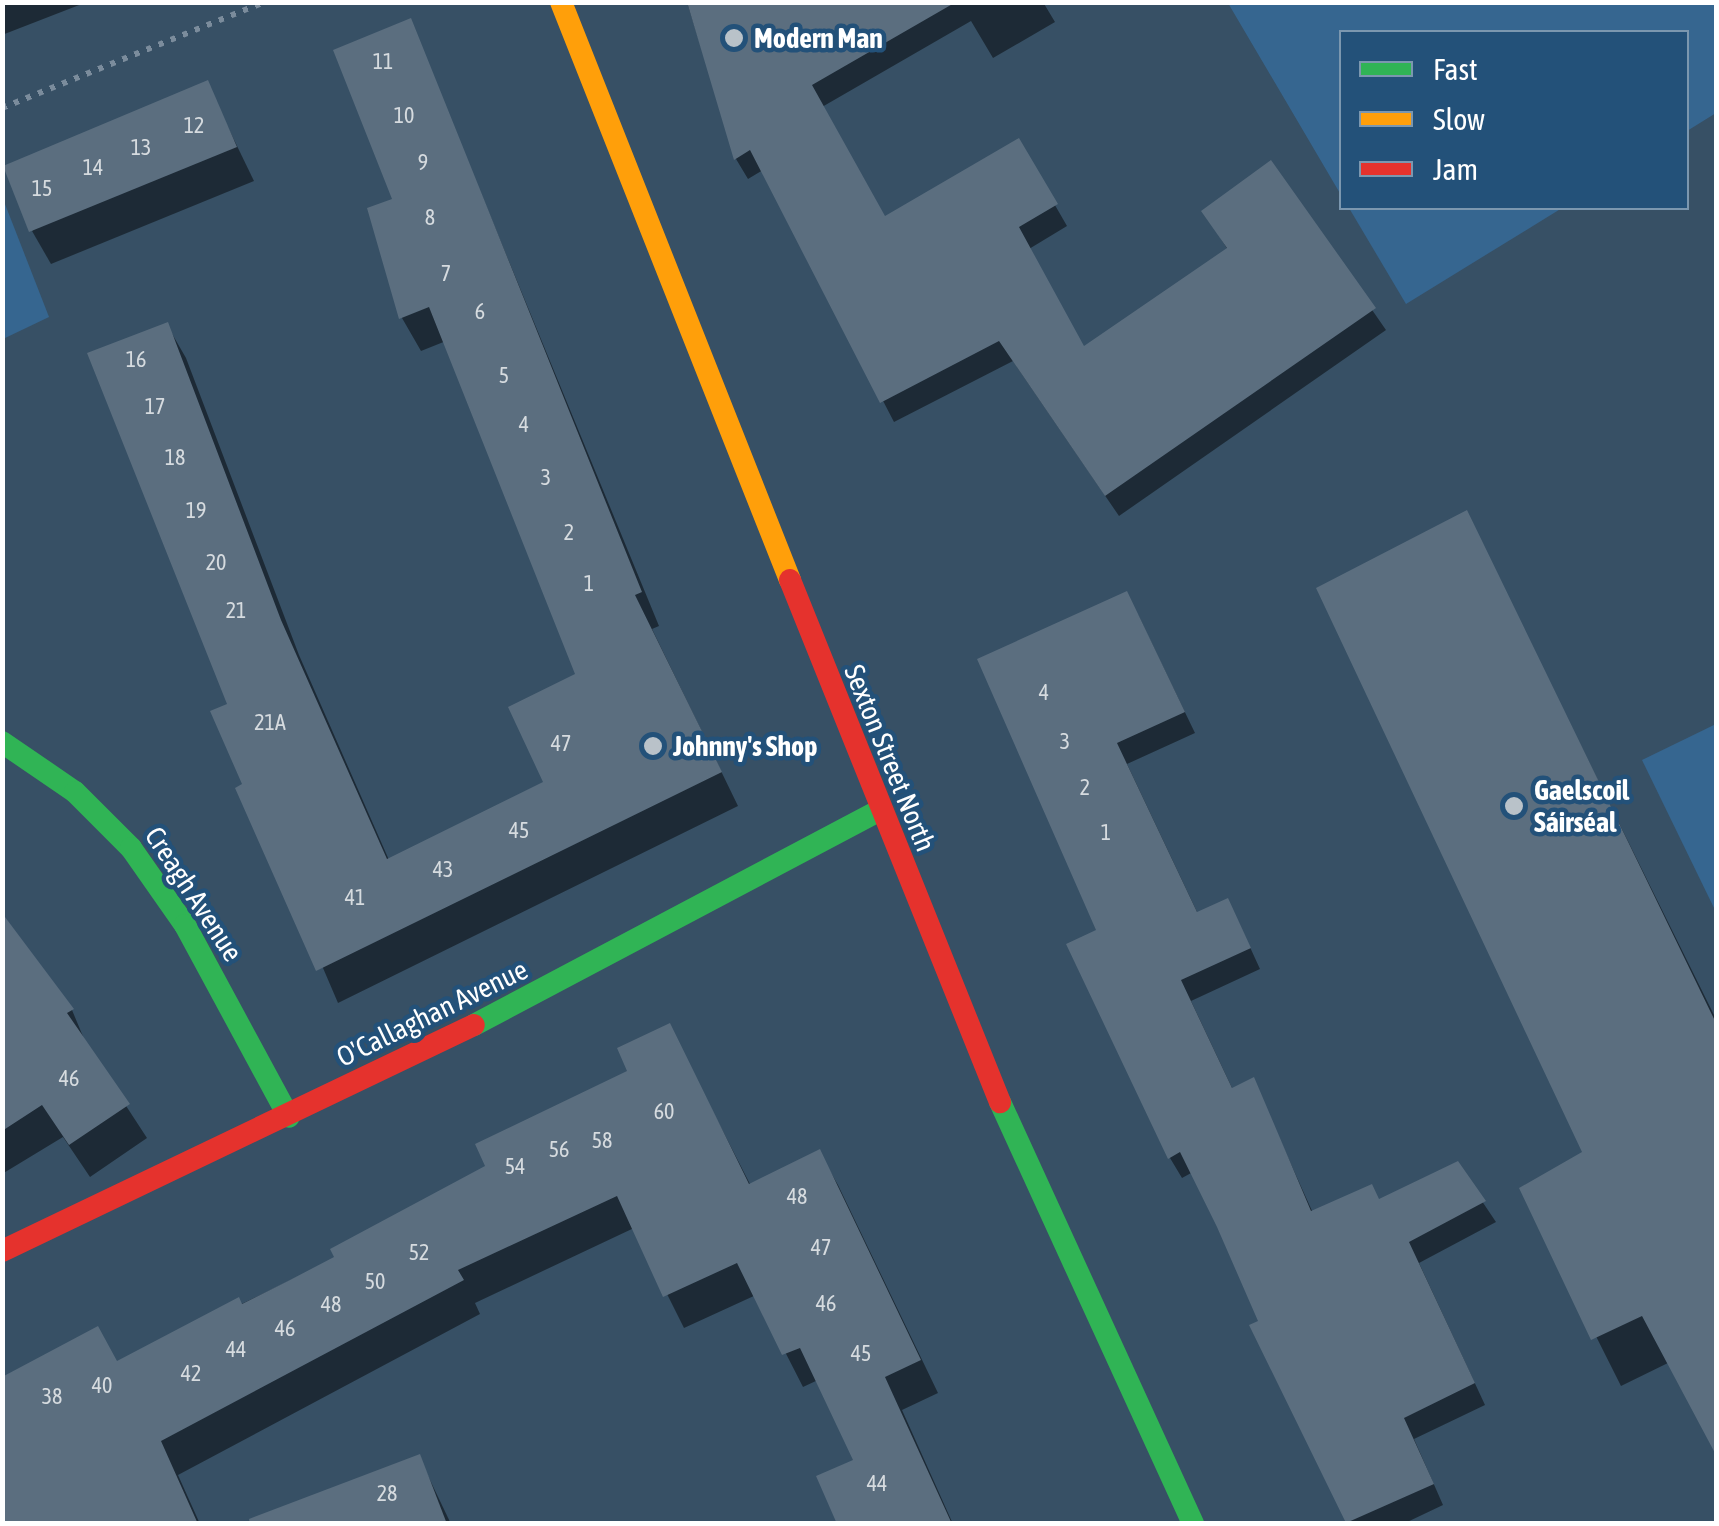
<!DOCTYPE html>
<meta charset="utf-8">
<style>
body{margin:0}
#map{position:relative;width:1719px;height:1526px;overflow:hidden;background:#375065;font-family:"Asap Condensed",sans-serif}
div>[style]{position:absolute}
.green>*{inset:0;background:#366690}
.shadow>*{inset:0;background:#0007}
.building>*{inset:0;background:#5b6e7f}
.path>*{height:6px;margin-top:-3px;transform-origin:0;background:repeating-linear-gradient(90deg,#7b8c9c 0 5px,transparent 0 13px)}
.fast>*{height:22px;margin:-11px;padding:0 11px;transform-origin:11px;border-radius:11px;background:#30b455}
.slow>*{height:22px;margin:-11px;padding:0 11px;transform-origin:11px;border-radius:11px;background:#ff9f0a}
.jam>*{height:22px;margin:-11px;padding:0 11px;transform-origin:11px;border-radius:11px;background:#e5322d}
.dots>*{width:28px;height:28px;translate:-50% -50%;box-sizing:border-box;border:5px solid #235179;border-radius:50%}
span{translate:-50% -50%;white-space:nowrap;text-align:center;line-height:1.15;-webkit-text-stroke:9px #235179;paint-order:stroke}
.number-label{font-size:22px;color:#d6dbdf}
.number-label span{-webkit-text-stroke-width:0}
.poi-label{font-size:28px;color:#fff;font-weight:700}
.left{translate:0 -50%;text-align:left}
.street-label{font-size:28px;color:#fff}
.frame{position:absolute;inset:0;border:5px solid #fff;pointer-events:none}
.legend{position:absolute;left:1339px;top:30px;width:350px;height:180px;box-sizing:border-box;background:#235179;border:2px solid #7b97af;margin:0;padding:12px 18px;list-style:none;font-size:30px;color:#fff}
.legend li{display:flex;align-items:center;gap:20px;height:50px}
.legend b{width:50px;border:2px solid #7b97af}
</style>
<div id="map">
<div class="green">
<div style="clip-path:polygon(1228px 3px,1716px 3px,1716px 113px,1687px 131px,1686px 32px,1342px 32px,1341px 195px)"></div>
<div style="clip-path:polygon(3px 199px,49px 317px,3px 339px,2px 339px)"></div>
<div style="clip-path:polygon(1349px 208px,1562px 208px,1406px 304px)"></div>
<div style="clip-path:polygon(1716px 724px,1716px 912px,1642px 760px)"></div>
</div>
<div class="shadow">
<div style="clip-path:polygon(2px 2px,87px 2px,2px 35px)"></div>
<div style="clip-path:polygon(687px 2px,1043px 2px,1055px 22px,993px 58px,971px 21px,822px 107px,884px 219px,1018px 141px,1067px 226px,1029px 249px,1083px 349px,1228px 250px,1204px 212px,1271px 164px,1386px 330px,1119px 516px,1013px 361px,894px 422px,763px 170px,748px 179px,736px 159px)"></div>
<div style="clip-path:polygon(410px 21px,659px 626px,652px 629px,738px 806px,338px 1003px,245px 786px,167px 325px,186px 358px,299px 655px,389px 860px,547px 783px,579px 676px,446px 341px,421px 351px,402px 318px,395px 200px)"></div>
<div style="clip-path:polygon(207px 84px,254px 181px,51px 264px,32px 231px)"></div>
<div style="clip-path:polygon(1466px 514px,1716px 1019px,1716px 1450px,1670px 1362px,1621px 1386px,1522px 1189px,1585px 1153px)"></div>
<div style="clip-path:polygon(1138px 615px,1195px 733px,1127px 764px,1198px 914px,1238px 921px,1260px 969px,1191px 1001px,1233px 1090px,1253px 1080px,1313px 1213px,1380px 1201px,1457px 1164px,1496px 1222px,1419px 1263px,1485px 1405px,1414px 1439px,1443px 1505px,1403px 1524px,1349px 1524px,1252px 1326px,1261px 1322px,1193px 1172px,1182px 1178px,1170px 1158px,1099px 931px,981px 660px)"></div>
<div style="clip-path:polygon(2px 917px,72px 1010px,87px 1046px,147px 1138px,90px 1177px,63px 1137px,2px 1174px)"></div>
<div style="clip-path:polygon(669px 1026px,751px 1186px,819px 1152px,838px 1185px,938px 1393px,902px 1410px,953px 1524px,840px 1524px,856px 1461px,818px 1380px,803px 1387px,756px 1295px,684px 1328px,634px 1228px,475px 1303px,480px 1314px,178px 1475px,200px 1524px,122px 1524px,117px 1364px,337px 1258px,489px 1167px,631px 1072px)"></div>
<div style="clip-path:polygon(419px 1457px,451px 1524px,353px 1524px)"></div>
</div>
<div class="building">
<div style="clip-path:polygon(687px 2px,956px 2px,812px 85px,885px 216px,1019px 138px,1058px 204px,1019px 227px,1084px 346px,1227px 248px,1201px 211px,1271px 160px,1376px 308px,1105px 496px,999px 341px,880px 403px,750px 150px,734px 160px)"></div>
<div style="clip-path:polygon(411px 18px,642px 592px,635px 595px,722px 772px,316px 971px,235px 788px,242px 784px,210px 711px,227px 704px,87px 353px,168px 322px,281px 620px,387px 859px,543px 782px,508px 707px,575px 674px,429px 307px,399px 319px,367px 208px,392px 199px,333px 50px)"></div>
<div style="clip-path:polygon(208px 80px,237px 147px,29px 232px,3px 166px)"></div>
<div style="clip-path:polygon(1467px 510px,1716px 1023px,1716px 1455px,1642px 1316px,1591px 1340px,1519px 1188px,1582px 1152px,1316px 588px)"></div>
<div style="clip-path:polygon(1127px 591px,1185px 712px,1117px 743px,1197px 912px,1228px 898px,1251px 948px,1181px 980px,1232px 1088px,1254px 1077px,1311px 1211px,1372px 1184px,1379px 1199px,1458px 1161px,1486px 1201px,1409px 1242px,1475px 1383px,1404px 1418px,1434px 1484px,1346px 1523px,1249px 1325px,1258px 1321px,1217px 1227px,1180px 1152px,1168px 1159px,1066px 944px,1096px 930px,977px 659px)"></div>
<div style="clip-path:polygon(2px 913px,74px 1009px,67px 1013px,130px 1104px,69px 1145px,42px 1105px,2px 1131px)"></div>
<div style="clip-path:polygon(670px 1023px,749px 1184px,820px 1149px,921px 1360px,885px 1377px,952px 1524px,837px 1524px,816px 1476px,853px 1460px,800px 1348px,782px 1355px,737px 1263px,663px 1297px,617px 1196px,458px 1270px,464px 1280px,161px 1441px,198px 1524px,2px 1524px,2px 1377px,98px 1326px,117px 1361px,239px 1297px,242px 1304px,290px 1280px,334px 1257px,330px 1249px,485px 1166px,475px 1144px,627px 1071px,617px 1048px)"></div>
<div style="clip-path:polygon(420px 1454px,447px 1524px,250px 1524px,249px 1519px)"></div>
</div>
<div class="path">
<div style="left:2px;top:108px;width:284px;rotate:-22deg"></div>
</div>
<div class="fast">
<div style="left:2px;top:742px;width:88px;rotate:34.4deg"></div>
<div style="left:75px;top:792px;width:79px;rotate:45deg"></div>
<div style="left:131px;top:848px;width:94px;rotate:55deg"></div>
<div style="left:185px;top:925px;width:218px;rotate:61.6deg"></div>
<div style="left:474px;top:1025px;width:458px;rotate:-27.9deg"></div>
<div style="left:1000px;top:1102px;width:464px;rotate:65.4deg"></div>
</div>
<div class="slow">
<div style="left:561px;top:2px;width:622px;rotate:68.39deg"></div>
</div>
<div class="jam">
<div style="left:790px;top:580px;width:563px;rotate:68.09deg"></div>
<div style="left:2px;top:1251px;width:523px;rotate:-25.59deg"></div>
</div>
<div class="dots">
<div style="left:734px;top:38px;background:#b9c2c9"></div>
<div style="left:653px;top:746px;background:#b9c2c9"></div>
<div style="left:1514px;top:806px;background:#b9c2c9"></div>
</div>
<div class="number-label">
<span style="left:383px;top:62px">11</span>
<span style="left:404px;top:116px">10</span>
<span style="left:194px;top:126px">12</span>
<span style="left:141px;top:148px">13</span>
<span style="left:423px;top:163px">9</span>
<span style="left:93px;top:168px">14</span>
<span style="left:42px;top:189px">15</span>
<span style="left:430px;top:218px">8</span>
<span style="left:446px;top:274px">7</span>
<span style="left:480px;top:312px">6</span>
<span style="left:136px;top:360px">16</span>
<span style="left:504px;top:376px">5</span>
<span style="left:155px;top:407px">17</span>
<span style="left:524px;top:425px">4</span>
<span style="left:175px;top:458px">18</span>
<span style="left:546px;top:478px">3</span>
<span style="left:196px;top:511px">19</span>
<span style="left:569px;top:533px">2</span>
<span style="left:216px;top:563px">20</span>
<span style="left:589px;top:584px">1</span>
<span style="left:236px;top:611px">21</span>
<span style="left:1044px;top:693px">4</span>
<span style="left:270px;top:723px">21A</span>
<span style="left:1065px;top:742px">3</span>
<span style="left:561px;top:744px">47</span>
<span style="left:1085px;top:788px">2</span>
<span style="left:519px;top:831px">45</span>
<span style="left:1106px;top:833px">1</span>
<span style="left:443px;top:870px">43</span>
<span style="left:355px;top:898px">41</span>
<span style="left:69px;top:1079px">46</span>
<span style="left:664px;top:1112px">60</span>
<span style="left:602px;top:1141px">58</span>
<span style="left:559px;top:1150px">56</span>
<span style="left:515px;top:1167px">54</span>
<span style="left:797px;top:1197px">48</span>
<span style="left:821px;top:1248px">47</span>
<span style="left:419px;top:1253px">52</span>
<span style="left:375px;top:1282px">50</span>
<span style="left:826px;top:1304px">46</span>
<span style="left:331px;top:1305px">48</span>
<span style="left:285px;top:1329px">46</span>
<span style="left:236px;top:1350px">44</span>
<span style="left:861px;top:1354px">45</span>
<span style="left:191px;top:1374px">42</span>
<span style="left:102px;top:1386px">40</span>
<span style="left:52px;top:1397px">38</span>
<span style="left:877px;top:1484px">44</span>
<span style="left:387px;top:1494px">28</span>
</div>
<div class="poi-label">
<span class="left" style="left:754px;top:38px">Modern Man</span>
<span class="left" style="left:673px;top:746px">Johnny's Shop</span>
<span class="left" style="left:1534px;top:806px">Gaelscoil<br>Sáirséal</span>
</div>
<div class="street-label">
<span style="left:890px;top:758px;rotate:68deg">Sexton Street North</span>
<span style="left:194px;top:894px;rotate:57deg">Creagh Avenue</span>
<span style="left:432px;top:1013px;rotate:-26deg">O'Callaghan Avenue</span>
</div>
<div class="frame"></div>
<ul class="legend">
<li><b style="height:12px;background:#30b455"></b>Fast</li>
<li><b style="height:12px;background:#ff9f0a"></b>Slow</li>
<li><b style="height:12px;background:#e5322d"></b>Jam</li>
</ul>
</div>
